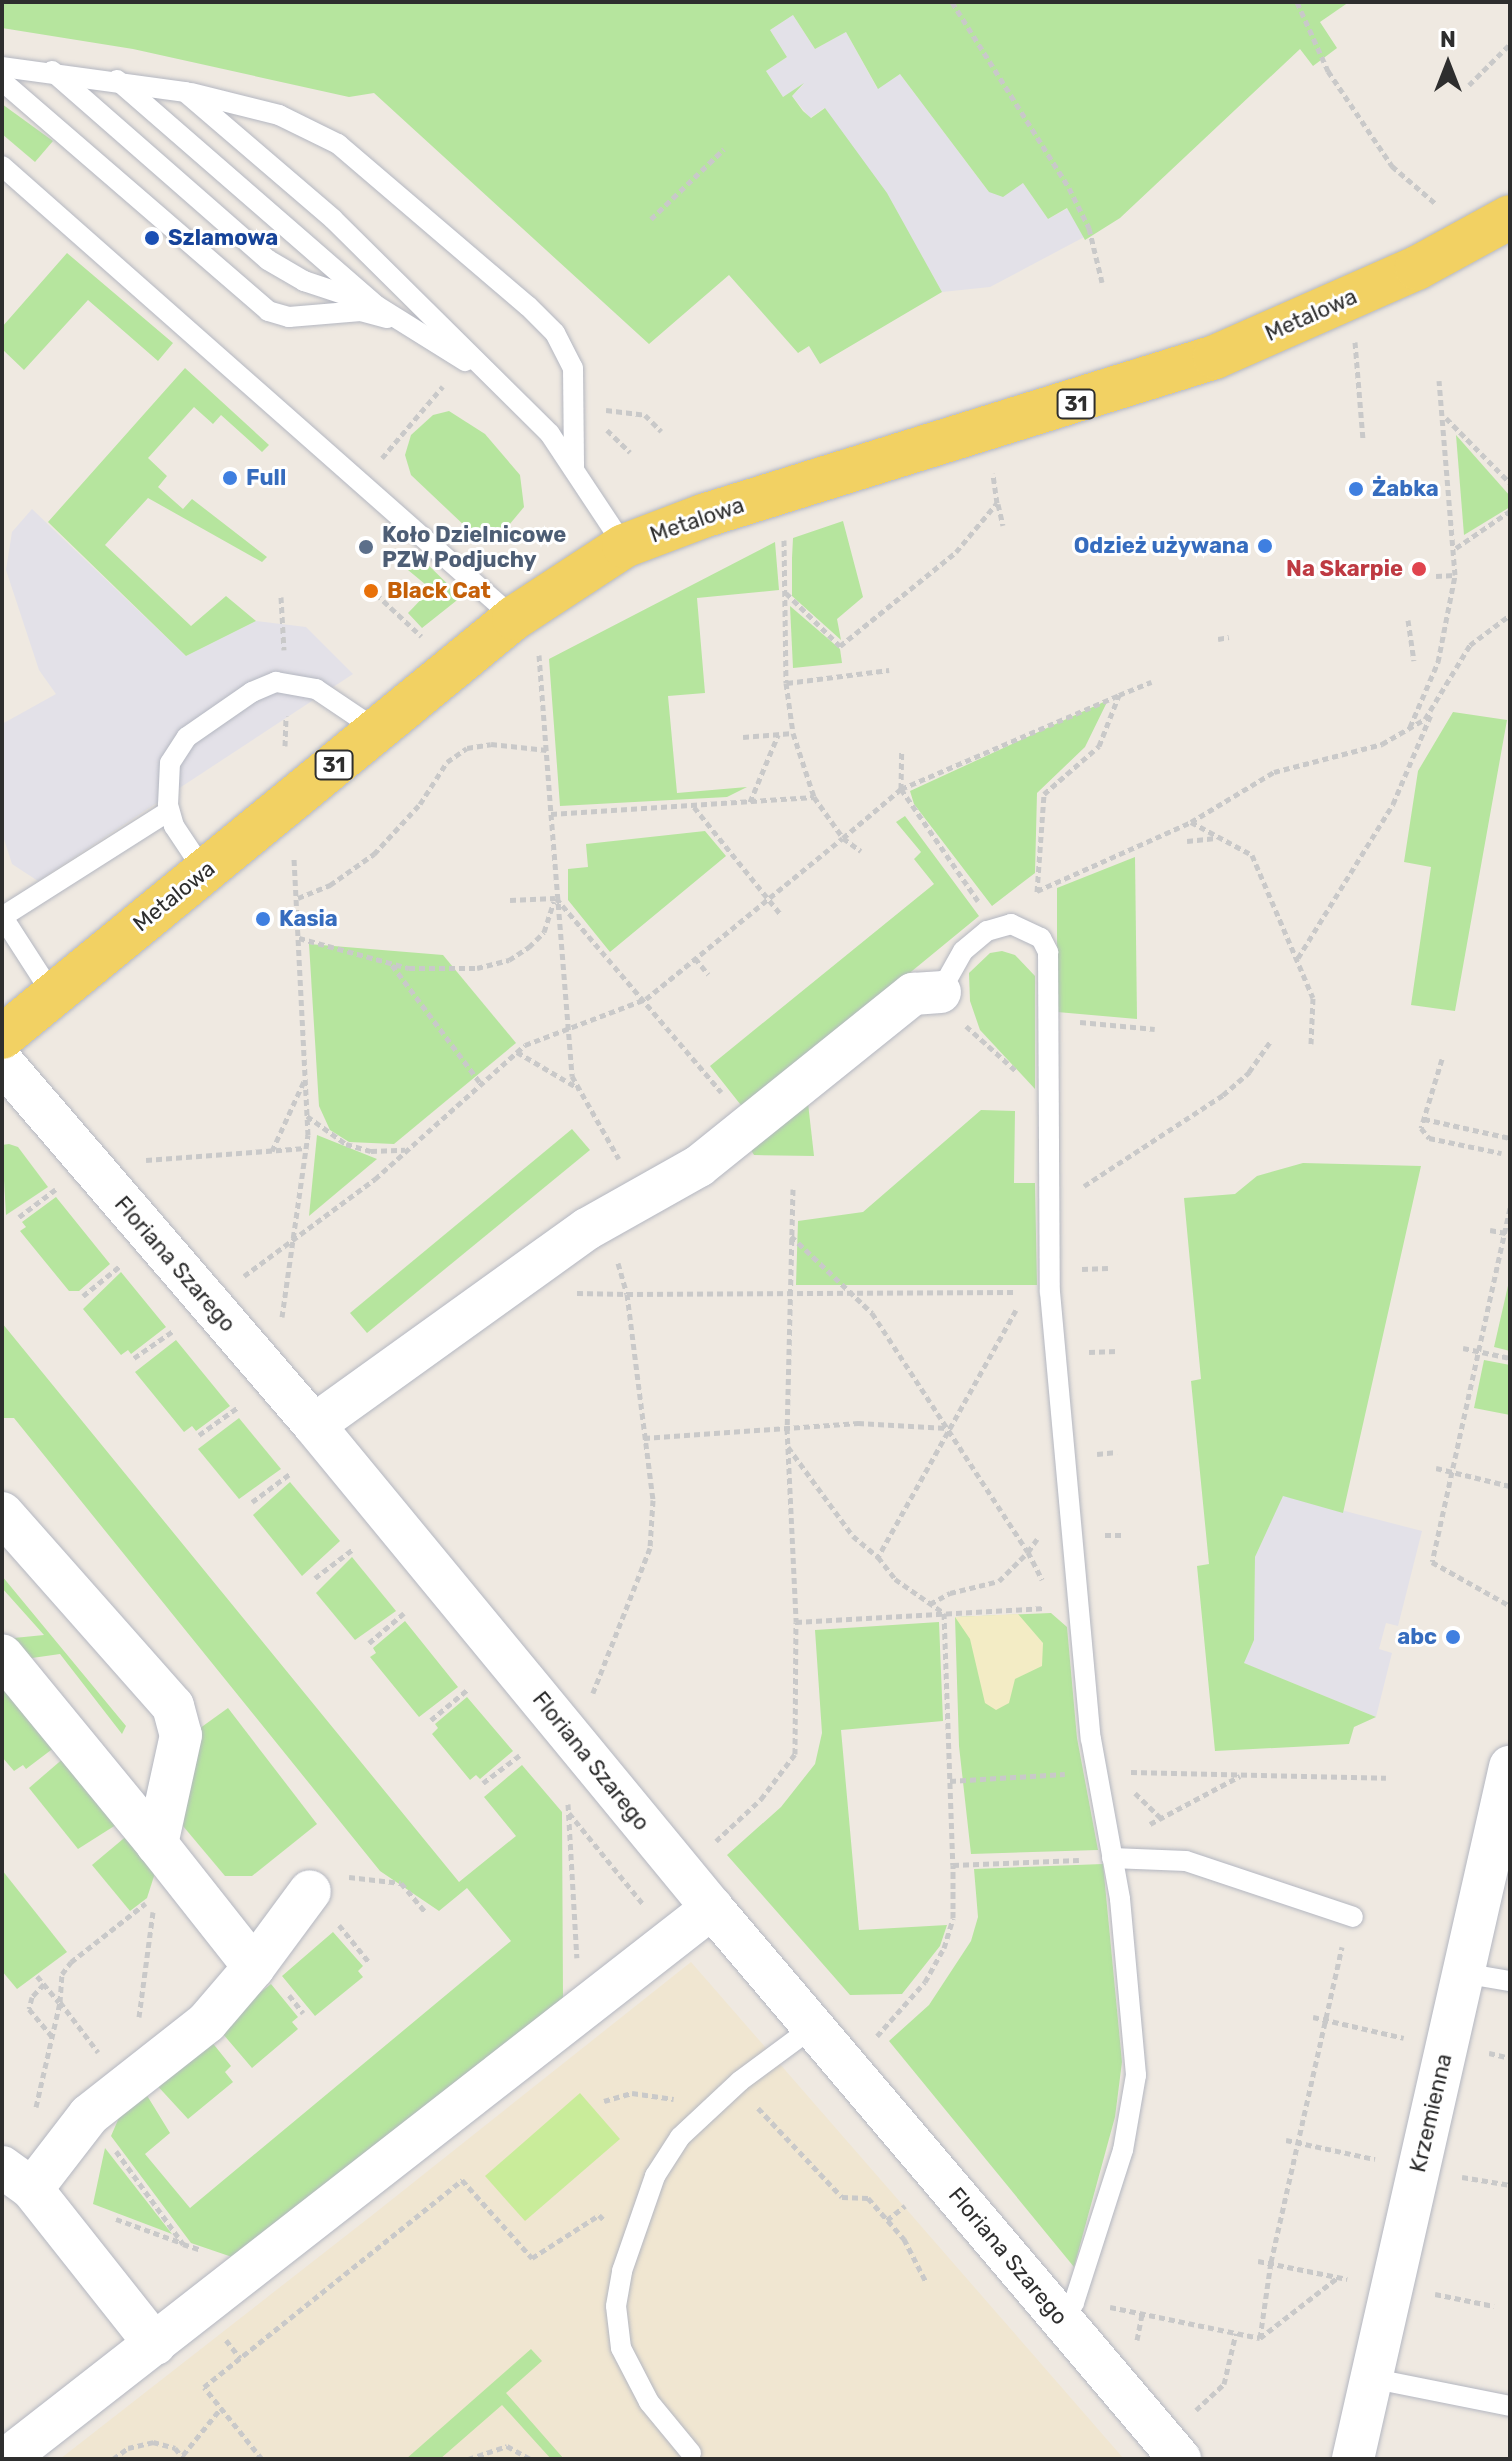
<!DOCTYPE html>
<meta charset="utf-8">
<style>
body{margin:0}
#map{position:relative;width:1512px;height:2461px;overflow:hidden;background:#efe9e1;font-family:Rubik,sans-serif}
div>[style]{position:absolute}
.industrial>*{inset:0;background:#e3e1e8}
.education>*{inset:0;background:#f0e6d1}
.green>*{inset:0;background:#b6e59e}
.sand>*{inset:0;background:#f3ecc5}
.pitch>*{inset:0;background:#c9ec9a}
.path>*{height:5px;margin-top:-2.5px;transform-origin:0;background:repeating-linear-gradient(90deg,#c9c9c9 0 6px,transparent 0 10px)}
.roads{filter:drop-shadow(0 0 2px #b4b7c1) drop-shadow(0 0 2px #b4b7c1)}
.service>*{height:20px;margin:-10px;padding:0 10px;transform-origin:10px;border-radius:10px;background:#fff}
.minor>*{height:42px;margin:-21px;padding:0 21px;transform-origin:21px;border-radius:21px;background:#fff}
.primary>*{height:44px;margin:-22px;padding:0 22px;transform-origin:22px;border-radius:22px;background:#f2d163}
.dots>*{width:22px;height:22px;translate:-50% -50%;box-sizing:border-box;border:4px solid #fff;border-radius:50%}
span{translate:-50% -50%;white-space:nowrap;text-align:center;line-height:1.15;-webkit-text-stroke:6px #fff;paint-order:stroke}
.shield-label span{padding:2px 6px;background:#fff;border:2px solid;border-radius:6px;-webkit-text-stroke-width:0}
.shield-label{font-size:20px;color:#2e2e2e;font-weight:700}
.transit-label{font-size:22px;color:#164399;font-weight:700}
.left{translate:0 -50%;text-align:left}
.street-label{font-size:22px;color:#2e2e2e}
.shop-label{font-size:22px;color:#366cbe;font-weight:700}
.right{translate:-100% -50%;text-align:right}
.service-label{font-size:22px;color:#4e5e75;font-weight:700}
.health-label{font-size:22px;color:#be3a42;font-weight:700}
.food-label{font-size:22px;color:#c56008;font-weight:700}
.frame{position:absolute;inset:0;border:4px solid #2e2e2e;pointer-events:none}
.north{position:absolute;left:1408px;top:24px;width:80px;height:80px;-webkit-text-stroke:6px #fff;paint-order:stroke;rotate:0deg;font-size:22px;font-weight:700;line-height:32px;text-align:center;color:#2e2e2e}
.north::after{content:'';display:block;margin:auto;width:28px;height:36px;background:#2e2e2e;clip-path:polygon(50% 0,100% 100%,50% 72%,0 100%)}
</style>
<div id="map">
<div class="industrial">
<div style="clip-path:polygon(793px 15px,815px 49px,846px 32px,877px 88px,900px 74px,989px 192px,1023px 183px,1048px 219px,1103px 189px,1120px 218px,990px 287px,942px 292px,887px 194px,824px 108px,810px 118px,792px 96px,804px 84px,783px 97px,766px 71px,787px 57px,770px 30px)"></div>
<div style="clip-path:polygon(32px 509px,186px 656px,256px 621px,306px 627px,353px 674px,38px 881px,12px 864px,2px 833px,2px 724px,56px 694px,39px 670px,6px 570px,12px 532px)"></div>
<div style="clip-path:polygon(1283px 1495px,1422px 1531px,1398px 1626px,1386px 1623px,1379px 1649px,1392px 1653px,1376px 1717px,1243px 1663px,1254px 1640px,1255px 1557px)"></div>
</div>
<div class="education">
<div style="clip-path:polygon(691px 1962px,1124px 2459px,60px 2459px,375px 2213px)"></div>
</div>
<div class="green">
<div style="clip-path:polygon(2px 2px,1349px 2px,1320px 22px,1337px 48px,1313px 66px,1300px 49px,1120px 218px,1085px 240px,1067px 208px,1048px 219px,1023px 183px,1003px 197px,989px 192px,900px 74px,878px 89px,846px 32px,815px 49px,793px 15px,770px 30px,787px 57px,766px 71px,783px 97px,804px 83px,792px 96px,803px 111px,811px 118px,825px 108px,887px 193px,942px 292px,820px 364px,809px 346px,798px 353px,729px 275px,649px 344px,374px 93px,349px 97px,133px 49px,2px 28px)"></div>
<div style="clip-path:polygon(2px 104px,53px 141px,35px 162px,2px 134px)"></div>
<div style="clip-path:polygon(67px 253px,173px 343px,158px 361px,88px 300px,24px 370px,2px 349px,2px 327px)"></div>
<div style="clip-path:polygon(185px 368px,269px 445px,262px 452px,221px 415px,213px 424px,194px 407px,148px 458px,167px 476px,158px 487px,183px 509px,192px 499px,267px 557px,262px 562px,148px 498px,105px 545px,191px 626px,226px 596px,256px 621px,186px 656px,48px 522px)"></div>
<div style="clip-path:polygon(449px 411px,485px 434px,520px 475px,524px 507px,509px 525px,486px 532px,467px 528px,411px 475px,405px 455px,411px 435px,433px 415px)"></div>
<div style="clip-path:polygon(1456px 435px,1510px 496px,1510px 507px,1464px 535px)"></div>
<div style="clip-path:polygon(843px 521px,863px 597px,837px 619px,841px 640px,792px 596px,792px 558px,793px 538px)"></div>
<div style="clip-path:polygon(775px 542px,779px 590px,697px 598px,705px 693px,668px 696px,677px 793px,747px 787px,727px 797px,560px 806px,549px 659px)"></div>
<div style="clip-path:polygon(420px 557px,461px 597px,422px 628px,408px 613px,431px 589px,408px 570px)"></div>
<div style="clip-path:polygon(790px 606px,840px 649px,842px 663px,793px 668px)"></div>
<div style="clip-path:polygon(1108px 700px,1085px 747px,1037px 793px,1035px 873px,992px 906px,914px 804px,910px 791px)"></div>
<div style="clip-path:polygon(1453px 712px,1507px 720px,1455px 1011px,1411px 1005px,1431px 867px,1404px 862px,1418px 771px)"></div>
<div style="clip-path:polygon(905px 816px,979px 916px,744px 1109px,710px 1066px,934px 884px,914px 859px,921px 852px,896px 822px)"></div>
<div style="clip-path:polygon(705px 831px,726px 856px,610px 952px,568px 900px,568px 869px,588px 867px,586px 844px)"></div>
<div style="clip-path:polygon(1135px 857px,1137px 1019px,1057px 1012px,1057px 888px)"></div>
<div style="clip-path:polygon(309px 944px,443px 955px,516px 1043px,394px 1144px,349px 1142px,330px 1130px,319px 1106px)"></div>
<div style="clip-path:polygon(1002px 951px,1015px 955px,1035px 976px,1035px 1089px,980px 1030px,970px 1001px,969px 973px,990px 953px)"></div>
<div style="clip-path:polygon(808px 1103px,814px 1156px,754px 1155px,751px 1150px)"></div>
<div style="clip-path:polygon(981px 1110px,1015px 1111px,1014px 1183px,1035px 1183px,1037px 1285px,796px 1285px,798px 1221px,863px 1212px)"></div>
<div style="clip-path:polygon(572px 1129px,590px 1150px,367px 1333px,350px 1313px)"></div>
<div style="clip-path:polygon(317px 1135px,377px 1159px,309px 1216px)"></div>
<div style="clip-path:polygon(9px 1144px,18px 1147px,48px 1187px,6px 1215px,2px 1145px)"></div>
<div style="clip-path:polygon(1303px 1163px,1421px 1166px,1343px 1513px,1283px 1496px,1255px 1557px,1254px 1640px,1244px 1663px,1376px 1717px,1354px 1727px,1349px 1744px,1215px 1751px,1197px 1566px,1209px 1564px,1191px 1381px,1201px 1379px,1184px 1198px,1235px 1194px,1257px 1176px)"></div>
<div style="clip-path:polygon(56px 1197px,110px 1264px,79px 1291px,69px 1291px,20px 1231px,26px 1227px,22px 1222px)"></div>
<div style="clip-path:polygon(121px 1272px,166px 1327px,131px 1354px,128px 1350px,121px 1355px,83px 1309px)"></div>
<div style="clip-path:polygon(1510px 1277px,1510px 1351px,1494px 1347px)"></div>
<div style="clip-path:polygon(2px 1323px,459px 1882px,516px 1836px,484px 1797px,522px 1765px,562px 1812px,563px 1998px,232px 2257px,191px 2243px,111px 2136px,121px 2113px,143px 2089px,170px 2133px,145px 2154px,190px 2208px,511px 1941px,467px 1888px,439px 1911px,380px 1871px,14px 1418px,2px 1418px)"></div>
<div style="clip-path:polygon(176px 1340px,230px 1406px,196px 1431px,192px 1426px,184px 1432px,135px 1372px)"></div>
<div style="clip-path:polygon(1484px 1360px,1510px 1365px,1510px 1415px,1474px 1408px)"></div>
<div style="clip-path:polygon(239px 1418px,281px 1469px,239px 1499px,198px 1449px)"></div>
<div style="clip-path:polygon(290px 1482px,340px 1541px,302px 1576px,253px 1515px)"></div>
<div style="clip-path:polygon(352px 1557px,396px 1611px,355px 1640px,316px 1593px)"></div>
<div style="clip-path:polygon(2px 1576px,126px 1726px,122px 1734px,60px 1654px,25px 1659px,4px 1639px,44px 1635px,2px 1588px)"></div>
<div style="clip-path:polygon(1051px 1613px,1067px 1627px,1077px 1738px,1098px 1850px,971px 1854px,959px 1746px,955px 1617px)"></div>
<div style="clip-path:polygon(405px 1621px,458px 1687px,419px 1717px,370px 1657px,376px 1653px,373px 1648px)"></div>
<div style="clip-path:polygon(939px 1622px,943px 1721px,841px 1730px,859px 1930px,947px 1925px,940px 1946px,902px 1994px,850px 1995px,727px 1855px,781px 1807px,815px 1764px,822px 1733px,815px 1630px)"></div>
<div style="clip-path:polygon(2px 1682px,55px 1747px,26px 1769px,23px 1765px,14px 1771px,2px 1757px)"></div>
<div style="clip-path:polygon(467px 1697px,513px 1751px,480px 1779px,476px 1775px,470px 1780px,432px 1734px,438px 1728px,435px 1724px)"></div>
<div style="clip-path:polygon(228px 1708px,317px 1824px,252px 1876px,225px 1876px,183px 1826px,196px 1731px)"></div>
<div style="clip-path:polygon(65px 1757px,119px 1823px,78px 1849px,29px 1788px)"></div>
<div style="clip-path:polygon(129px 1834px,155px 1873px,147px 1898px,130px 1911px,92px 1865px)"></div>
<div style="clip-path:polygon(1103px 1864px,1122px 2062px,1115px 2117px,1074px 2267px,889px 2041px,929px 2005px,971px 1941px,978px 1917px,974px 1869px)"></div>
<div style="clip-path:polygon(2px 1870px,67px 1952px,17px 1989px,2px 1971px)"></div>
<div style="clip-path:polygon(333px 1932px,363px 1966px,358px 1971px,363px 1977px,315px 2016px,282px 1976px)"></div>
<div style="clip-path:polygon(271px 1984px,298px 2017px,292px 2022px,298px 2029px,252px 2068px,217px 2027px)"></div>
<div style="clip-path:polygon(207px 2036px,231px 2066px,225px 2072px,233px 2082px,188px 2119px,153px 2081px)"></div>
<div style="clip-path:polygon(105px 2148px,172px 2234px,93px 2204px)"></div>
<div style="clip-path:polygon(531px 2349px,542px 2361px,506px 2393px,564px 2459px,551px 2459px,502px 2405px,440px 2459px,406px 2459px)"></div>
</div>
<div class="sand">
<div style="clip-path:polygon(1018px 1614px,1043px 1643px,1042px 1666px,1015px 1679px,1009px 1703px,996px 1710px,985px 1703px,970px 1639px,955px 1617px)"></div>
</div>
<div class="pitch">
<div style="clip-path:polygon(580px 2093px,620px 2139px,525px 2221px,485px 2176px)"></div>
</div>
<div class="path">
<div style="left:952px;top:2px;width:220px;rotate:57.8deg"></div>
<div style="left:1069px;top:188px;width:45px;rotate:63.4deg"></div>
<div style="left:1089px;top:228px;width:56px;rotate:76.5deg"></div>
<div style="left:1297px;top:2px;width:76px;rotate:65.8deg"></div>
<div style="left:1328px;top:71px;width:115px;rotate:56deg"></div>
<div style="left:1392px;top:166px;width:58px;rotate:40.8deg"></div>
<div style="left:1469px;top:85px;width:58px;rotate:-45deg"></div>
<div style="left:651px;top:219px;width:101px;rotate:-43.8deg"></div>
<div style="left:1355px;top:342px;width:98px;rotate:85.3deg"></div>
<div style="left:606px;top:410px;width:39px;rotate:7deg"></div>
<div style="left:645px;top:415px;width:23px;rotate:45deg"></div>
<div style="left:1446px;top:418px;width:91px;rotate:45.4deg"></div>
<div style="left:607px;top:430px;width:32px;rotate:44deg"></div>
<div style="left:382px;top:458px;width:94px;rotate:-49.7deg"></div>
<div style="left:998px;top:504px;width:22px;rotate:77deg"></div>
<div style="left:784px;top:540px;width:143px;rotate:89.2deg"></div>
<div style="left:786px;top:683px;width:50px;rotate:82deg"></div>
<div style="left:793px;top:733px;width:67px;rotate:71.8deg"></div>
<div style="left:1456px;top:548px;width:65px;rotate:-34.4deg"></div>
<div style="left:1436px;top:576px;width:19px;rotate:-3deg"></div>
<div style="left:786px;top:593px;width:76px;rotate:44.5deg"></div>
<div style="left:840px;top:646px;width:149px;rotate:-39deg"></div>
<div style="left:956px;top:552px;width:64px;rotate:-50.1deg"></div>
<div style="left:997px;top:503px;width:30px;rotate:-98deg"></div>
<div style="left:376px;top:594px;width:62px;rotate:43deg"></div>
<div style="left:281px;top:597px;width:53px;rotate:86.8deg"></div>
<div style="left:1408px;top:620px;width:41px;rotate:81.7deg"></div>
<div style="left:1218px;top:639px;width:11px;rotate:-10deg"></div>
<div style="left:539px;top:655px;width:159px;rotate:85.7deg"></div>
<div style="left:551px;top:814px;width:264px;rotate:-3.7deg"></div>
<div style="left:814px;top:797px;width:50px;rotate:54.7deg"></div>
<div style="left:843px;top:838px;width:76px;rotate:-40.2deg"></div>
<div style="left:901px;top:789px;width:39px;rotate:-89deg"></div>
<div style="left:787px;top:683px;width:103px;rotate:-7.3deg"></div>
<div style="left:1410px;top:727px;width:71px;rotate:-66.7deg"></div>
<div style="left:1438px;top:662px;width:89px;rotate:-78.9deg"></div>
<div style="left:1455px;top:575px;width:195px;rotate:-94.7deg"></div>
<div style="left:743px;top:737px;width:50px;rotate:-4.6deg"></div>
<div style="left:285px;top:746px;width:30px;rotate:-88deg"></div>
<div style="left:750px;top:802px;width:73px;rotate:-67.3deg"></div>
<div style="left:694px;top:807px;width:139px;rotate:51.1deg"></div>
<div style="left:551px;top:814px;width:263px;rotate:85.4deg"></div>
<div style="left:572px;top:1076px;width:95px;rotate:60.5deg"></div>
<div style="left:1191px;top:822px;width:97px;rotate:-31.1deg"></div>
<div style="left:1274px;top:772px;width:112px;rotate:-14.5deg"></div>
<div style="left:1382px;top:744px;width:50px;rotate:-30.2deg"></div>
<div style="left:1425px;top:719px;width:87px;rotate:-58.7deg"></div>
<div style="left:1470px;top:645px;width:50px;rotate:-36.9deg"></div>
<div style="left:1187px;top:841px;width:29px;rotate:-6deg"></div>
<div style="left:1037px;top:891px;width:169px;rotate:-24.1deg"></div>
<div style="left:1191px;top:822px;width:69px;rotate:28.4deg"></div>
<div style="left:1252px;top:855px;width:155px;rotate:66.9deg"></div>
<div style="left:1313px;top:998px;width:46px;rotate:92.5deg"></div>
<div style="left:1037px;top:892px;width:98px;rotate:-85.9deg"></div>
<div style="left:1044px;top:794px;width:73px;rotate:-41.1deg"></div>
<div style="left:1099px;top:746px;width:55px;rotate:-68.6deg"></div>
<div style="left:1119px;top:695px;width:35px;rotate:-22deg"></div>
<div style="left:298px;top:898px;width:35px;rotate:-22deg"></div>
<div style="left:330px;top:885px;width:54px;rotate:-35.2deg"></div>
<div style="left:374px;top:854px;width:68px;rotate:-47.4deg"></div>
<div style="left:420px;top:804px;width:50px;rotate:-57.3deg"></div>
<div style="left:447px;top:762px;width:24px;rotate:-35deg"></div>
<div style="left:467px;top:748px;width:24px;rotate:-9deg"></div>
<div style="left:491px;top:744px;width:56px;rotate:6.1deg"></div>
<div style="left:556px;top:898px;width:255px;rotate:49.6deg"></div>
<div style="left:510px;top:900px;width:45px;rotate:-2.5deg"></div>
<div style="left:978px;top:901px;width:136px;rotate:-124.5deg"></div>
<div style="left:901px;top:789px;width:237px;rotate:-23.3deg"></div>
<div style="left:299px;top:938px;width:114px;rotate:15.3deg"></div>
<div style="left:409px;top:968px;width:68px"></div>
<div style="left:477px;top:968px;width:33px;rotate:-14deg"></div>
<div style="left:509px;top:960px;width:24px;rotate:-33deg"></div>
<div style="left:529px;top:947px;width:21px;rotate:-45deg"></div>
<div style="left:544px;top:932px;width:32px;rotate:-72deg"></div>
<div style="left:695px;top:958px;width:21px;rotate:51deg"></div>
<div style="left:1298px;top:958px;width:181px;rotate:-58.3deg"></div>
<div style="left:1393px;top:804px;width:100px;rotate:-67deg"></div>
<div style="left:392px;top:965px;width:149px;rotate:53.2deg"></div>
<div style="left:1080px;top:1022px;width:75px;rotate:5.3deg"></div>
<div style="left:966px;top:1026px;width:66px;rotate:41.9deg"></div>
<div style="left:517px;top:1052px;width:71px;rotate:30.5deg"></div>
<div style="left:1442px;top:1059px;width:72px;rotate:106.9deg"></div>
<div style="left:1421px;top:1128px;width:13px;rotate:51deg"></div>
<div style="left:1429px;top:1138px;width:74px;rotate:11.8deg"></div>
<div style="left:307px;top:1116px;width:48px;rotate:35.7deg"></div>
<div style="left:346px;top:1144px;width:26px;rotate:16deg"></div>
<div style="left:371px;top:1151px;width:34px;rotate:-2deg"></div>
<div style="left:1424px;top:1119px;width:88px;rotate:12.5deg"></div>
<div style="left:272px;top:1151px;width:79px;rotate:-65.4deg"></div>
<div style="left:146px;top:1160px;width:160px;rotate:-4.3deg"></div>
<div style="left:1084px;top:1186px;width:166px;rotate:-33.2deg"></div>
<div style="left:1223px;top:1095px;width:35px;rotate:-41deg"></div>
<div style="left:1249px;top:1072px;width:38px;rotate:-55deg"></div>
<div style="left:793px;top:1189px;width:239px;rotate:91.4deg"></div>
<div style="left:787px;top:1428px;width:194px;rotate:87.3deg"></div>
<div style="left:796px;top:1622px;width:249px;rotate:-3.2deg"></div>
<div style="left:1510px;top:1208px;width:362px;rotate:102.4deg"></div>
<div style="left:1432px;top:1562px;width:90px;rotate:29.4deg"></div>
<div style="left:19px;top:1217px;width:46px;rotate:-37.1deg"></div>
<div style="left:1490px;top:1230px;width:20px;rotate:11deg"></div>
<div style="left:791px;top:1236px;width:112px;rotate:43.5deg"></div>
<div style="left:872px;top:1313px;width:285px;rotate:56.9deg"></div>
<div style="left:1028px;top:1552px;width:16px;rotate:-55deg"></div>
<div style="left:618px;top:1263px;width:32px;rotate:74deg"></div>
<div style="left:627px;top:1294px;width:390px;rotate:-0.3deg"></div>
<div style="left:1082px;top:1269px;width:26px;rotate:-2deg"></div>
<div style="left:244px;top:1276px;width:163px;rotate:-36.5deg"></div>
<div style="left:375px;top:1179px;width:201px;rotate:-41.8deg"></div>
<div style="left:525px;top:1045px;width:129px;rotate:-20.8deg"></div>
<div style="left:646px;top:999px;width:254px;rotate:-39.3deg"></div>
<div style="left:843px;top:838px;width:22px;rotate:36deg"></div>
<div style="left:577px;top:1293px;width:50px;rotate:1.1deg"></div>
<div style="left:627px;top:1294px;width:208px;rotate:82.8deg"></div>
<div style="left:653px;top:1500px;width:48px;rotate:93.6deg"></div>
<div style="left:650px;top:1548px;width:156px;rotate:111.5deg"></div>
<div style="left:83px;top:1296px;width:48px;rotate:-39deg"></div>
<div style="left:1016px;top:1310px;width:283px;rotate:119.2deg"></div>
<div style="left:878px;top:1557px;width:28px;rotate:52deg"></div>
<div style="left:895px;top:1579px;width:60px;rotate:34.8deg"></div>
<div style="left:944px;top:1613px;width:252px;rotate:88deg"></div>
<div style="left:953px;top:1865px;width:126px;rotate:-2.3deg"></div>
<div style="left:282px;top:1317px;width:184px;rotate:-81.9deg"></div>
<div style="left:308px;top:1135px;width:278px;rotate:-92.9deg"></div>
<div style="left:1463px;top:1348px;width:48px;rotate:12deg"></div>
<div style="left:1089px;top:1352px;width:28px;rotate:-2deg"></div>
<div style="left:134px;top:1358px;width:47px;rotate:-34.7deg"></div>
<div style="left:199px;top:1435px;width:47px;rotate:-35.4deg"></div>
<div style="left:644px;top:1438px;width:215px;rotate:-4deg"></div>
<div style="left:858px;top:1423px;width:89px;rotate:3.2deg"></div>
<div style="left:788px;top:1447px;width:110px;rotate:53.9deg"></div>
<div style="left:853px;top:1536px;width:33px;rotate:40deg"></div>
<div style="left:1097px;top:1454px;width:20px;rotate:-6deg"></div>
<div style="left:1436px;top:1468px;width:76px;rotate:13.7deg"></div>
<div style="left:252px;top:1502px;width:49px;rotate:-36.6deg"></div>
<div style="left:1105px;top:1535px;width:19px"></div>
<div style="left:315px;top:1578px;width:48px;rotate:-37.3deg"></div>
<div style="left:930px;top:1604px;width:23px;rotate:-29deg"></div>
<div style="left:950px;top:1593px;width:50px;rotate:-13.8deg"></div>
<div style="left:999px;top:1581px;width:41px;rotate:-45deg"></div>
<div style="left:1028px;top:1552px;width:31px;rotate:63deg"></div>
<div style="left:369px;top:1643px;width:46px;rotate:-40.6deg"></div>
<div style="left:431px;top:1720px;width:47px;rotate:-39.8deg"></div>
<div style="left:1131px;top:1772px;width:255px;rotate:1.3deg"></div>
<div style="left:950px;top:1781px;width:115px;rotate:-3.5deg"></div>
<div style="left:483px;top:1783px;width:46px;rotate:-37.1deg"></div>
<div style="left:1135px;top:1793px;width:37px;rotate:44deg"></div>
<div style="left:568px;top:1804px;width:154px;rotate:86.7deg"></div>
<div style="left:569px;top:1813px;width:117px;rotate:50.9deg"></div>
<div style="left:1150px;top:1824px;width:102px;rotate:-28.1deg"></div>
<div style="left:716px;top:1841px;width:62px;rotate:-43deg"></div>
<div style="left:761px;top:1799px;width:56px;rotate:-52.9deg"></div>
<div style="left:795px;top:1754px;width:132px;rotate:-89.6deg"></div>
<div style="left:349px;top:1877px;width:52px;rotate:6.6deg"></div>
<div style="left:401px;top:1883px;width:39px;rotate:50deg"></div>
<div style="left:339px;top:1925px;width:48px;rotate:51deg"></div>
<div style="left:37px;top:1976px;width:34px;rotate:50deg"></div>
<div style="left:44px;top:1984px;width:18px;rotate:133deg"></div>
<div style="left:32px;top:1997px;width:12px;rotate:104deg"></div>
<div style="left:29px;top:2009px;width:35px;rotate:50deg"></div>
<div style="left:289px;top:1995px;width:23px;rotate:52deg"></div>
<div style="left:60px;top:2002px;width:28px;rotate:-86deg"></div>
<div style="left:62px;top:1974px;width:15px;rotate:-53deg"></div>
<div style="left:71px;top:1962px;width:95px;rotate:-38.2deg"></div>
<div style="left:139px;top:2017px;width:106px;rotate:-82.4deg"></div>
<div style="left:1313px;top:2017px;width:93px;rotate:13deg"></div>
<div style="left:877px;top:2036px;width:72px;rotate:-48.4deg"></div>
<div style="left:925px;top:1982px;width:39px;rotate:-61deg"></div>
<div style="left:944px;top:1948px;width:31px;rotate:-73deg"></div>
<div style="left:953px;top:1918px;width:53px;rotate:-90deg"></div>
<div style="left:1489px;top:2053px;width:22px;rotate:13deg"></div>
<div style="left:604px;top:2101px;width:29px;rotate:-16deg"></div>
<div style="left:632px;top:2093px;width:42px;rotate:8.1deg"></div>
<div style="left:36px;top:2107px;width:108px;rotate:-77.1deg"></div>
<div style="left:60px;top:2002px;width:63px;rotate:52.8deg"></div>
<div style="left:758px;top:2108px;width:122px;rotate:46.7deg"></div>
<div style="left:842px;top:2197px;width:26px;rotate:2deg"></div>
<div style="left:868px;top:2198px;width:55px;rotate:48.7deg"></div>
<div style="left:904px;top:2239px;width:48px;rotate:62.9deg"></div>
<div style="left:1286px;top:2140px;width:91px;rotate:12.1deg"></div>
<div style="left:116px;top:2151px;width:115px;rotate:54.2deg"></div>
<div style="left:183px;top:2244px;width:19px;rotate:18deg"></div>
<div style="left:1462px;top:2177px;width:49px;rotate:9.5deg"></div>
<div style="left:116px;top:2219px;width:70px;rotate:20deg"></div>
<div style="left:887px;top:2220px;width:23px;rotate:-38deg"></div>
<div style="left:1258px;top:2261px;width:91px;rotate:11.4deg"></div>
<div style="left:1435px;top:2294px;width:60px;rotate:11.5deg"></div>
<div style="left:1110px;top:2307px;width:153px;rotate:11.7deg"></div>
<div style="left:1260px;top:2338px;width:77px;rotate:-81.8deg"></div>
<div style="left:1271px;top:2262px;width:323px;rotate:-77.3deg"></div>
<div style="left:1260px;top:2338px;width:98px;rotate:-37.9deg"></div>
<div style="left:226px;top:2340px;width:23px;rotate:52deg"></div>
<div style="left:1137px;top:2340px;width:26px;rotate:-79deg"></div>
<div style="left:1196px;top:2410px;width:38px;rotate:-43deg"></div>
<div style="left:1224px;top:2384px;width:52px;rotate:-76.8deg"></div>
<div style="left:183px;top:2455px;width:60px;rotate:-51deg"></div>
<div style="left:113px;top:2459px;width:19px;rotate:-36deg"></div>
<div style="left:128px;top:2448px;width:26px;rotate:-13deg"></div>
<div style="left:153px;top:2442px;width:23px;rotate:15deg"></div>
<div style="left:175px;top:2448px;width:14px;rotate:51deg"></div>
<div style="left:262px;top:2459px;width:92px;rotate:-128.9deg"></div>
<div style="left:204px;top:2387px;width:331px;rotate:-38.7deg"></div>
<div style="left:462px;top:2180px;width:105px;rotate:48.1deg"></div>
<div style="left:532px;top:2258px;width:80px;rotate:-32.7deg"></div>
<div style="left:599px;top:2215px;width:8px;rotate:45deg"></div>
<div style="left:468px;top:2459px;width:41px;rotate:-18.4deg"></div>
<div style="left:507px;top:2446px;width:26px;rotate:29deg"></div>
</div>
<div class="roads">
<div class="service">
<div style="left:2px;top:67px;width:185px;rotate:7.8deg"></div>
<div style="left:185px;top:92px;width:195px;rotate:40.6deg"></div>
<div style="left:333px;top:219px;width:305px;rotate:44.7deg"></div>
<div style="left:550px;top:434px;width:134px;rotate:56.5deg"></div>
<div style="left:52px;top:71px;width:287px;rotate:41.2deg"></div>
<div style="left:268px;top:260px;width:42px;rotate:30.3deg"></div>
<div style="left:304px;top:281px;width:63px;rotate:18.4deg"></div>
<div style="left:117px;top:80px;width:344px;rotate:41deg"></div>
<div style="left:377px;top:306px;width:104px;rotate:32deg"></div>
<div style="left:2px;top:81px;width:352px;rotate:40.8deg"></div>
<div style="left:268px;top:311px;width:22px;rotate:16deg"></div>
<div style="left:289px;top:317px;width:72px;rotate:-4.8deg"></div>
<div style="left:361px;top:311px;width:27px;rotate:15deg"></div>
<div style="left:191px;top:93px;width:91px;rotate:14deg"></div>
<div style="left:279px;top:115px;width:66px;rotate:26.2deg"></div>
<div style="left:338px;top:144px;width:250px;rotate:40.5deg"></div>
<div style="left:528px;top:306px;width:38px;rotate:45deg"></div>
<div style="left:555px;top:333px;width:39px;rotate:63deg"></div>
<div style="left:573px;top:368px;width:100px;rotate:89.4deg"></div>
<div style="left:2px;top:166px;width:683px;rotate:41.44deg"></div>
<div style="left:204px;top:871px;width:54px;rotate:-123.7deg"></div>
<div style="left:174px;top:826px;width:22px;rotate:-106deg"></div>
<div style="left:168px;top:805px;width:42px;rotate:-87.3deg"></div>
<div style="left:170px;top:763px;width:31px;rotate:-57deg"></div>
<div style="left:187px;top:737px;width:79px;rotate:-34.7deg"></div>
<div style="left:252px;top:692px;width:26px;rotate:-23deg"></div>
<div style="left:276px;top:682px;width:41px;rotate:9.9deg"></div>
<div style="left:316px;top:689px;width:73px;rotate:33.9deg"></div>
<div style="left:2px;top:916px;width:94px;rotate:57.2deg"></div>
<div style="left:2px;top:917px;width:198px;rotate:-32.4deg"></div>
<div style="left:940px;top:992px;width:47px;rotate:-60.7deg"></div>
<div style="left:963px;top:951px;width:31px;rotate:-40deg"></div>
<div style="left:987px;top:931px;width:25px;rotate:-16deg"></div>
<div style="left:1011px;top:924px;width:33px;rotate:25deg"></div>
<div style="left:1041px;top:938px;width:16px;rotate:63deg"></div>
<div style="left:1048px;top:952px;width:340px;rotate:89.7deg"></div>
<div style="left:1050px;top:1292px;width:449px;rotate:84.8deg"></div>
<div style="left:1091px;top:1739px;width:163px;rotate:79.7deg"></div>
<div style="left:1120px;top:1899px;width:177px;rotate:84.8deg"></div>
<div style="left:1136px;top:2075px;width:76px;rotate:99.8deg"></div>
<div style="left:1123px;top:2150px;width:161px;rotate:107.8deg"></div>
<div style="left:1074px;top:2303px;width:20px;rotate:135deg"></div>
<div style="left:1112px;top:1858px;width:74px;rotate:2.3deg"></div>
<div style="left:1186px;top:1861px;width:176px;rotate:18.5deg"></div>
<div style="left:1463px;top:1973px;width:48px;rotate:9.7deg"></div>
<div style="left:1370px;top:2378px;width:143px;rotate:11.3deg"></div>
<div style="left:691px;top:2453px;width:66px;rotate:-129.5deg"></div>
<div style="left:649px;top:2402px;width:61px;rotate:-117.4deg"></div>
<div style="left:621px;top:2348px;width:42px;rotate:-96.8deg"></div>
<div style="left:616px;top:2306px;width:36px;rotate:-80deg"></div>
<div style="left:622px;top:2271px;width:101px;rotate:-70.8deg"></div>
<div style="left:655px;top:2176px;width:46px;rotate:-57.3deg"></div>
<div style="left:680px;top:2137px;width:82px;rotate:-43deg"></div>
<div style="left:740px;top:2081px;width:91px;rotate:-36.5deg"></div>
</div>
<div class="minor">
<div style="left:2px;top:1062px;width:479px;rotate:49.3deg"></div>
<div style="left:314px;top:1425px;width:626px;rotate:50.51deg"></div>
<div style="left:712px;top:1908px;width:723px;rotate:49.66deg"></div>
<div style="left:314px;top:1425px;width:336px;rotate:-35.7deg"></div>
<div style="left:587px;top:1229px;width:129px;rotate:-29.4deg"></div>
<div style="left:699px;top:1166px;width:275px;rotate:-38.8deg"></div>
<div style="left:913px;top:994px;width:27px;rotate:-4deg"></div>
<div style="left:2px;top:1513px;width:258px;rotate:48.5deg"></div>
<div style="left:173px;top:1706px;width:30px;rotate:75deg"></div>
<div style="left:181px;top:1735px;width:112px;rotate:102.4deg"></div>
<div style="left:157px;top:1844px;width:244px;rotate:-129.4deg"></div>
<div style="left:254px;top:1967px;width:94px;rotate:-53.6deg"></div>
<div style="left:2px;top:2167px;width:37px;rotate:36deg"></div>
<div style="left:32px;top:2189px;width:198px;rotate:51.6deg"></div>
<div style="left:32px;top:2189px;width:93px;rotate:-52.4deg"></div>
<div style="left:89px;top:2115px;width:150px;rotate:-38.2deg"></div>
<div style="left:207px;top:2022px;width:72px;rotate:-49.5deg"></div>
<div style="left:254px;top:1967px;width:157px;rotate:-128.3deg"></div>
<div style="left:6px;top:2459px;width:896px;rotate:-37.97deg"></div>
<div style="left:1353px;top:2459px;width:710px;rotate:-77.22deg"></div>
</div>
<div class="primary">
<div style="left:2px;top:1037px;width:662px;rotate:-39.3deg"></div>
<div style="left:514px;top:618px;width:131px;rotate:-33.2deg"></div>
<div style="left:624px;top:546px;width:85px;rotate:-20.8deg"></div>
<div style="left:703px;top:516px;width:536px;rotate:-17.25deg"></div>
<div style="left:1215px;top:357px;width:221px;rotate:-23.8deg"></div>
<div style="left:1417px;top:268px;width:106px;rotate:-28.7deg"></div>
</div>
</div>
<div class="dots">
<div style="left:152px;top:238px;background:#1a4fb4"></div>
<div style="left:230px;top:478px;background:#3f7fe0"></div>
<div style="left:1356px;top:489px;background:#3f7fe0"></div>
<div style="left:1265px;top:546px;background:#3f7fe0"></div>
<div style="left:366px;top:547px;background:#5c6f8a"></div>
<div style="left:1419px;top:569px;background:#e0444e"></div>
<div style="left:371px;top:591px;background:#e8710a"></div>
<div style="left:263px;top:919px;background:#3f7fe0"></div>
<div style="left:1453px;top:1637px;background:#3f7fe0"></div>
</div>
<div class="shield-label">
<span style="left:1076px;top:404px">31</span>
<span style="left:334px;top:765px">31</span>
</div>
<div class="transit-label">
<span class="left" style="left:168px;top:238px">Szlamowa</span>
</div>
<div class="street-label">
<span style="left:1311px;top:315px;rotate:-24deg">Metalowa</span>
<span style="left:697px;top:520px;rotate:-19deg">Metalowa</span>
<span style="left:174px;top:896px;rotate:-39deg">Metalowa</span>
<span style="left:175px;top:1264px;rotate:49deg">Floriana Szarego</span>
<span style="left:591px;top:1761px;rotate:51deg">Floriana Szarego</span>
<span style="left:1431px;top:2113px;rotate:-77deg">Krzemienna</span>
<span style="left:1008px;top:2256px;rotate:50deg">Floriana Szarego</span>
</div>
<div class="shop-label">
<span class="left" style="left:246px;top:478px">Full</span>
<span class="left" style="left:1372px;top:489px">Żabka</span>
<span class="right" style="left:1249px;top:546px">Odzież używana</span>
<span class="left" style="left:279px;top:919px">Kasia</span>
<span class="right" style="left:1437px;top:1637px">abc</span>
</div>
<div class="service-label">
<span class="left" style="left:382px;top:547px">Koło Dzielnicowe<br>PZW Podjuchy</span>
</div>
<div class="health-label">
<span class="right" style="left:1403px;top:569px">Na Skarpie</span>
</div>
<div class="food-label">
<span class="left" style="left:387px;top:591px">Black Cat</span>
</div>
<div class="frame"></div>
<div class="north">N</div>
</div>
